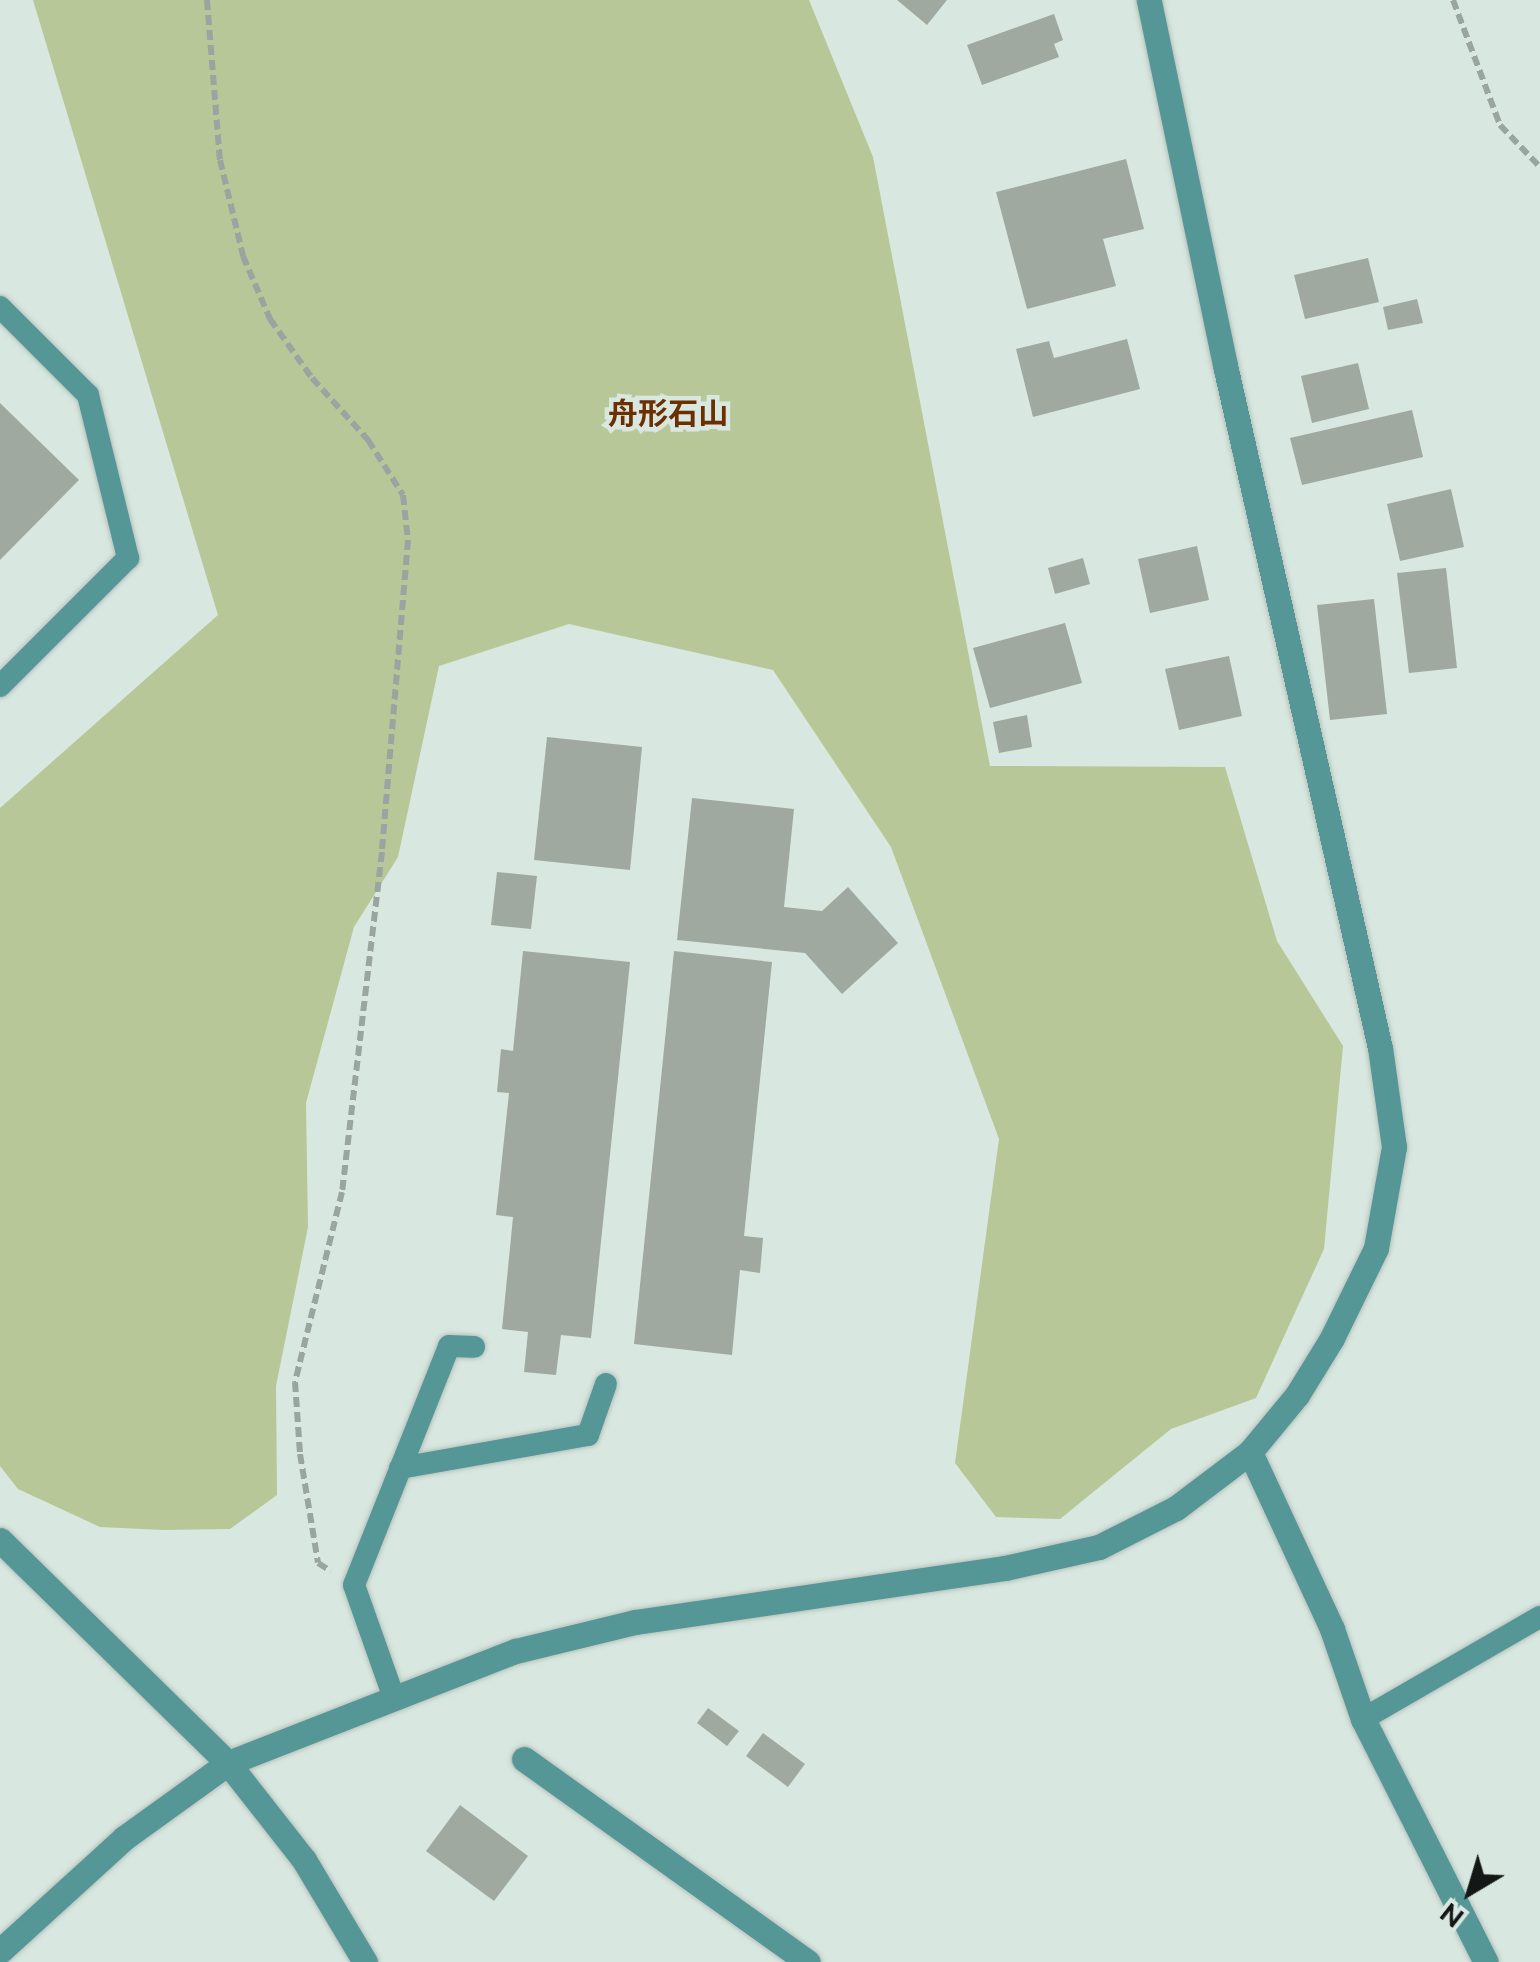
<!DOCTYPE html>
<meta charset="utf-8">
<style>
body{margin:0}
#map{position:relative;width:1540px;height:1962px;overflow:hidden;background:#d9e7e1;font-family:Ubuntu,"Noto Sans JP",sans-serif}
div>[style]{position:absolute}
.green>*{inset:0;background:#b8c798}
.building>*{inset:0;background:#9fa9a0}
.path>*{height:6px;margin-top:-3px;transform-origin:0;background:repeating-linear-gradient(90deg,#9aa5a1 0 10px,transparent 0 15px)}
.roads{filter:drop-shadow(0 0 2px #b5c2bc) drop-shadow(0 0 2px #b5c2bc)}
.service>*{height:22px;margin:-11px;padding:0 11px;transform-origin:11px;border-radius:11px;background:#559796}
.minor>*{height:25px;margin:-12.5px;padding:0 12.5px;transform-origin:12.5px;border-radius:12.5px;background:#559796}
.tertiary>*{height:25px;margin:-12.5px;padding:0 12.5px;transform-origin:12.5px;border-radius:12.5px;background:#559796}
span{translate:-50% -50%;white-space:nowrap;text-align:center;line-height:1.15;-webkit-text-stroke:9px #d9e7e1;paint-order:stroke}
.quarter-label{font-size:30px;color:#6b2f00;font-weight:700}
.north{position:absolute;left:1420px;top:1842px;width:100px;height:100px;-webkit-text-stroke:8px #d9e7e1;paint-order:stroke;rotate:218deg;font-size:28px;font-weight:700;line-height:40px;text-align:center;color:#131816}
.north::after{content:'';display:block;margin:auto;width:35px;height:45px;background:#131816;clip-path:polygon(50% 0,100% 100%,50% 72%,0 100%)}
</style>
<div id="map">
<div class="green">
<div style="clip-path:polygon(33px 0,809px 0,873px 157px,990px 766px,1225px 767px,1277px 941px,1343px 1046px,1324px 1249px,1256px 1398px,1171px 1429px,1060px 1519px,996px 1517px,955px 1463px,999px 1139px,891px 847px,773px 670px,569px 624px,439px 666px,398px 857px,354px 927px,306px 1103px,308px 1227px,276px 1386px,277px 1495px,230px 1529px,163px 1530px,100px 1527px,18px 1489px,0 1466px,0 808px,218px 615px)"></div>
</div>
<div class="building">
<div style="clip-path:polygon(897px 0,947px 0,927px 25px)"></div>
<div style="clip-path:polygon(1054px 14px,1063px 40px,1054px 44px,1059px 57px,982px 85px,967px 45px)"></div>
<div style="clip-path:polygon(1126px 159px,1144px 229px,1103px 239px,1116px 286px,1027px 309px,996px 192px)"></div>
<div style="clip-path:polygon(1368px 258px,1379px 302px,1305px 319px,1294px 275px)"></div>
<div style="clip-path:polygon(1417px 299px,1423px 323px,1388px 330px,1383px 307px)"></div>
<div style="clip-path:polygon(1127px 339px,1140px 389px,1033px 417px,1016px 349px,1049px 341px,1054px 358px)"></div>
<div style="clip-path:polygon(1358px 363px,1369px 409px,1312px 423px,1301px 376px)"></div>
<div style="clip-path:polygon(0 403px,79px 480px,0 560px)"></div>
<div style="clip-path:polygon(1412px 410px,1423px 457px,1302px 485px,1290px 438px)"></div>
<div style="clip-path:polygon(1451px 489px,1464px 547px,1400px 561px,1387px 504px)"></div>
<div style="clip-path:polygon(1197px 546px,1209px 600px,1150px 613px,1138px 559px)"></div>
<div style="clip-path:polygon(1083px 558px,1090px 584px,1055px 594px,1048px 568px)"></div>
<div style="clip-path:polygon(1446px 568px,1457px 668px,1409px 673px,1397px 573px)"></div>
<div style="clip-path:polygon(1374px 599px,1387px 714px,1330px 720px,1317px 605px)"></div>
<div style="clip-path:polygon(1065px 623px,1082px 683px,990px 708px,973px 648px)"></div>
<div style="clip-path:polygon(1229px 656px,1242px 716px,1179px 730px,1165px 669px)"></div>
<div style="clip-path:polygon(1027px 715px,1032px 747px,999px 753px,993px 722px)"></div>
<div style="clip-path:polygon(547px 737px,642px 747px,630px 870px,534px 860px)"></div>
<div style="clip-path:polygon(692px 798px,794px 809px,784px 907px,822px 911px,848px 887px,898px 943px,842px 994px,805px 953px,677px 940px)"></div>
<div style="clip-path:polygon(497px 872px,537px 876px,531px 929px,491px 925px)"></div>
<div style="clip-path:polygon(523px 951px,630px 962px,591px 1338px,561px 1335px,556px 1375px,524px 1372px,528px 1332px,502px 1329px,513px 1217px,496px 1215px,509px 1093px,497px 1092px,501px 1049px,513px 1051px)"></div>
<div style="clip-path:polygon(674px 951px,772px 962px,744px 1236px,763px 1238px,760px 1273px,740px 1270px,732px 1355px,634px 1344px)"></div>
<div style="clip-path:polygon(708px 1708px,739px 1731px,727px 1746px,697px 1723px)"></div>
<div style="clip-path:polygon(763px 1733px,805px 1764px,788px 1787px,746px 1756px)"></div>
<div style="clip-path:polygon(460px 1805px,528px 1856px,494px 1901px,426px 1851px)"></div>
</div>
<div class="path">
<div style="left:207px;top:0;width:161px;rotate:85.4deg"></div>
<div style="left:220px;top:160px;width:99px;rotate:76.5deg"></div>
<div style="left:243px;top:256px;width:69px;rotate:66.8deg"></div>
<div style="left:270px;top:319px;width:72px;rotate:54.6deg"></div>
<div style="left:312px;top:378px;width:84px;rotate:47.9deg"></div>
<div style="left:368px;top:440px;width:65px;rotate:57.5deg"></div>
<div style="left:403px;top:495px;width:45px;rotate:83.7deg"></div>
<div style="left:408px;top:540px;width:313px;rotate:94.8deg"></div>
<div style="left:382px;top:852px;width:342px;rotate:96.7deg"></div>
<div style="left:342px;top:1192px;width:196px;rotate:103.9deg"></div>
<div style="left:295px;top:1382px;width:72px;rotate:86deg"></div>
<div style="left:300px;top:1454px;width:110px;rotate:80.6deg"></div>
<div style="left:318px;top:1563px;width:15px;rotate:32deg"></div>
<div style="left:1453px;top:0;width:134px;rotate:69.4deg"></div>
<div style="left:1500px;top:125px;width:58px;rotate:46.4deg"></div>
</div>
<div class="roads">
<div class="service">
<div style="left:0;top:307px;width:124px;rotate:45deg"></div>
<div style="left:88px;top:395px;width:168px;rotate:76.2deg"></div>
<div style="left:128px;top:558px;width:181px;rotate:135deg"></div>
<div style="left:400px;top:1468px;width:191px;rotate:-10deg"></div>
<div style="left:588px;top:1435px;width:54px;rotate:-70.6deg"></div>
<div style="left:394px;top:1698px;width:120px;rotate:-109.5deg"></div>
<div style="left:354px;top:1585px;width:257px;rotate:-68.3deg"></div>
<div style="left:449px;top:1346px;width:25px;rotate:2deg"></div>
<div style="left:1363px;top:1719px;width:204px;rotate:-30deg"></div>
</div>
<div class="minor">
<div style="left:524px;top:1759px;width:349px;rotate:35.6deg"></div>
<div style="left:228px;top:1763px;width:123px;rotate:51.9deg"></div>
<div style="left:304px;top:1860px;width:119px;rotate:59.1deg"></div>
</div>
<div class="tertiary">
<div style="left:1250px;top:1452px;width:195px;rotate:65.1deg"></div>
<div style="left:1332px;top:1629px;width:95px;rotate:71deg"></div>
<div style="left:1363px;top:1719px;width:272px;rotate:63.2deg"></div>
<div style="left:0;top:1540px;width:319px;rotate:44.4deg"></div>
<div style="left:0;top:1951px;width:168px;rotate:-42.3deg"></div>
<div style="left:124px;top:1838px;width:128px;rotate:-35.8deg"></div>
<div style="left:228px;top:1763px;width:309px;rotate:-21.3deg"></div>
<div style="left:516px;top:1651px;width:122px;rotate:-13.7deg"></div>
<div style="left:635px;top:1622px;width:374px;rotate:-8.3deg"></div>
<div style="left:1005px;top:1568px;width:96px;rotate:-12.6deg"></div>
<div style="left:1099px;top:1547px;width:86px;rotate:-26.9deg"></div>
<div style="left:1176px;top:1508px;width:93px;rotate:-37.1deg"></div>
<div style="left:1250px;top:1452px;width:74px;rotate:-50.5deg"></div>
<div style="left:1297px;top:1395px;width:67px;rotate:-58.4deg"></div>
<div style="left:1332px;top:1338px;width:100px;rotate:-63.9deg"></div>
<div style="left:1376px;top:1248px;width:103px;rotate:-79.9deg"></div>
<div style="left:1394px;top:1147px;width:100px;rotate:-98deg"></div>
<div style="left:1380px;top:1048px;width:700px;rotate:-102.79deg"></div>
<div style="left:1225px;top:365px;width:373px;rotate:-101.8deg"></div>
</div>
</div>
<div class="quarter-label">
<span style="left:668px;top:413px">舟形石山</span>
</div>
<div class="north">N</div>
</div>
